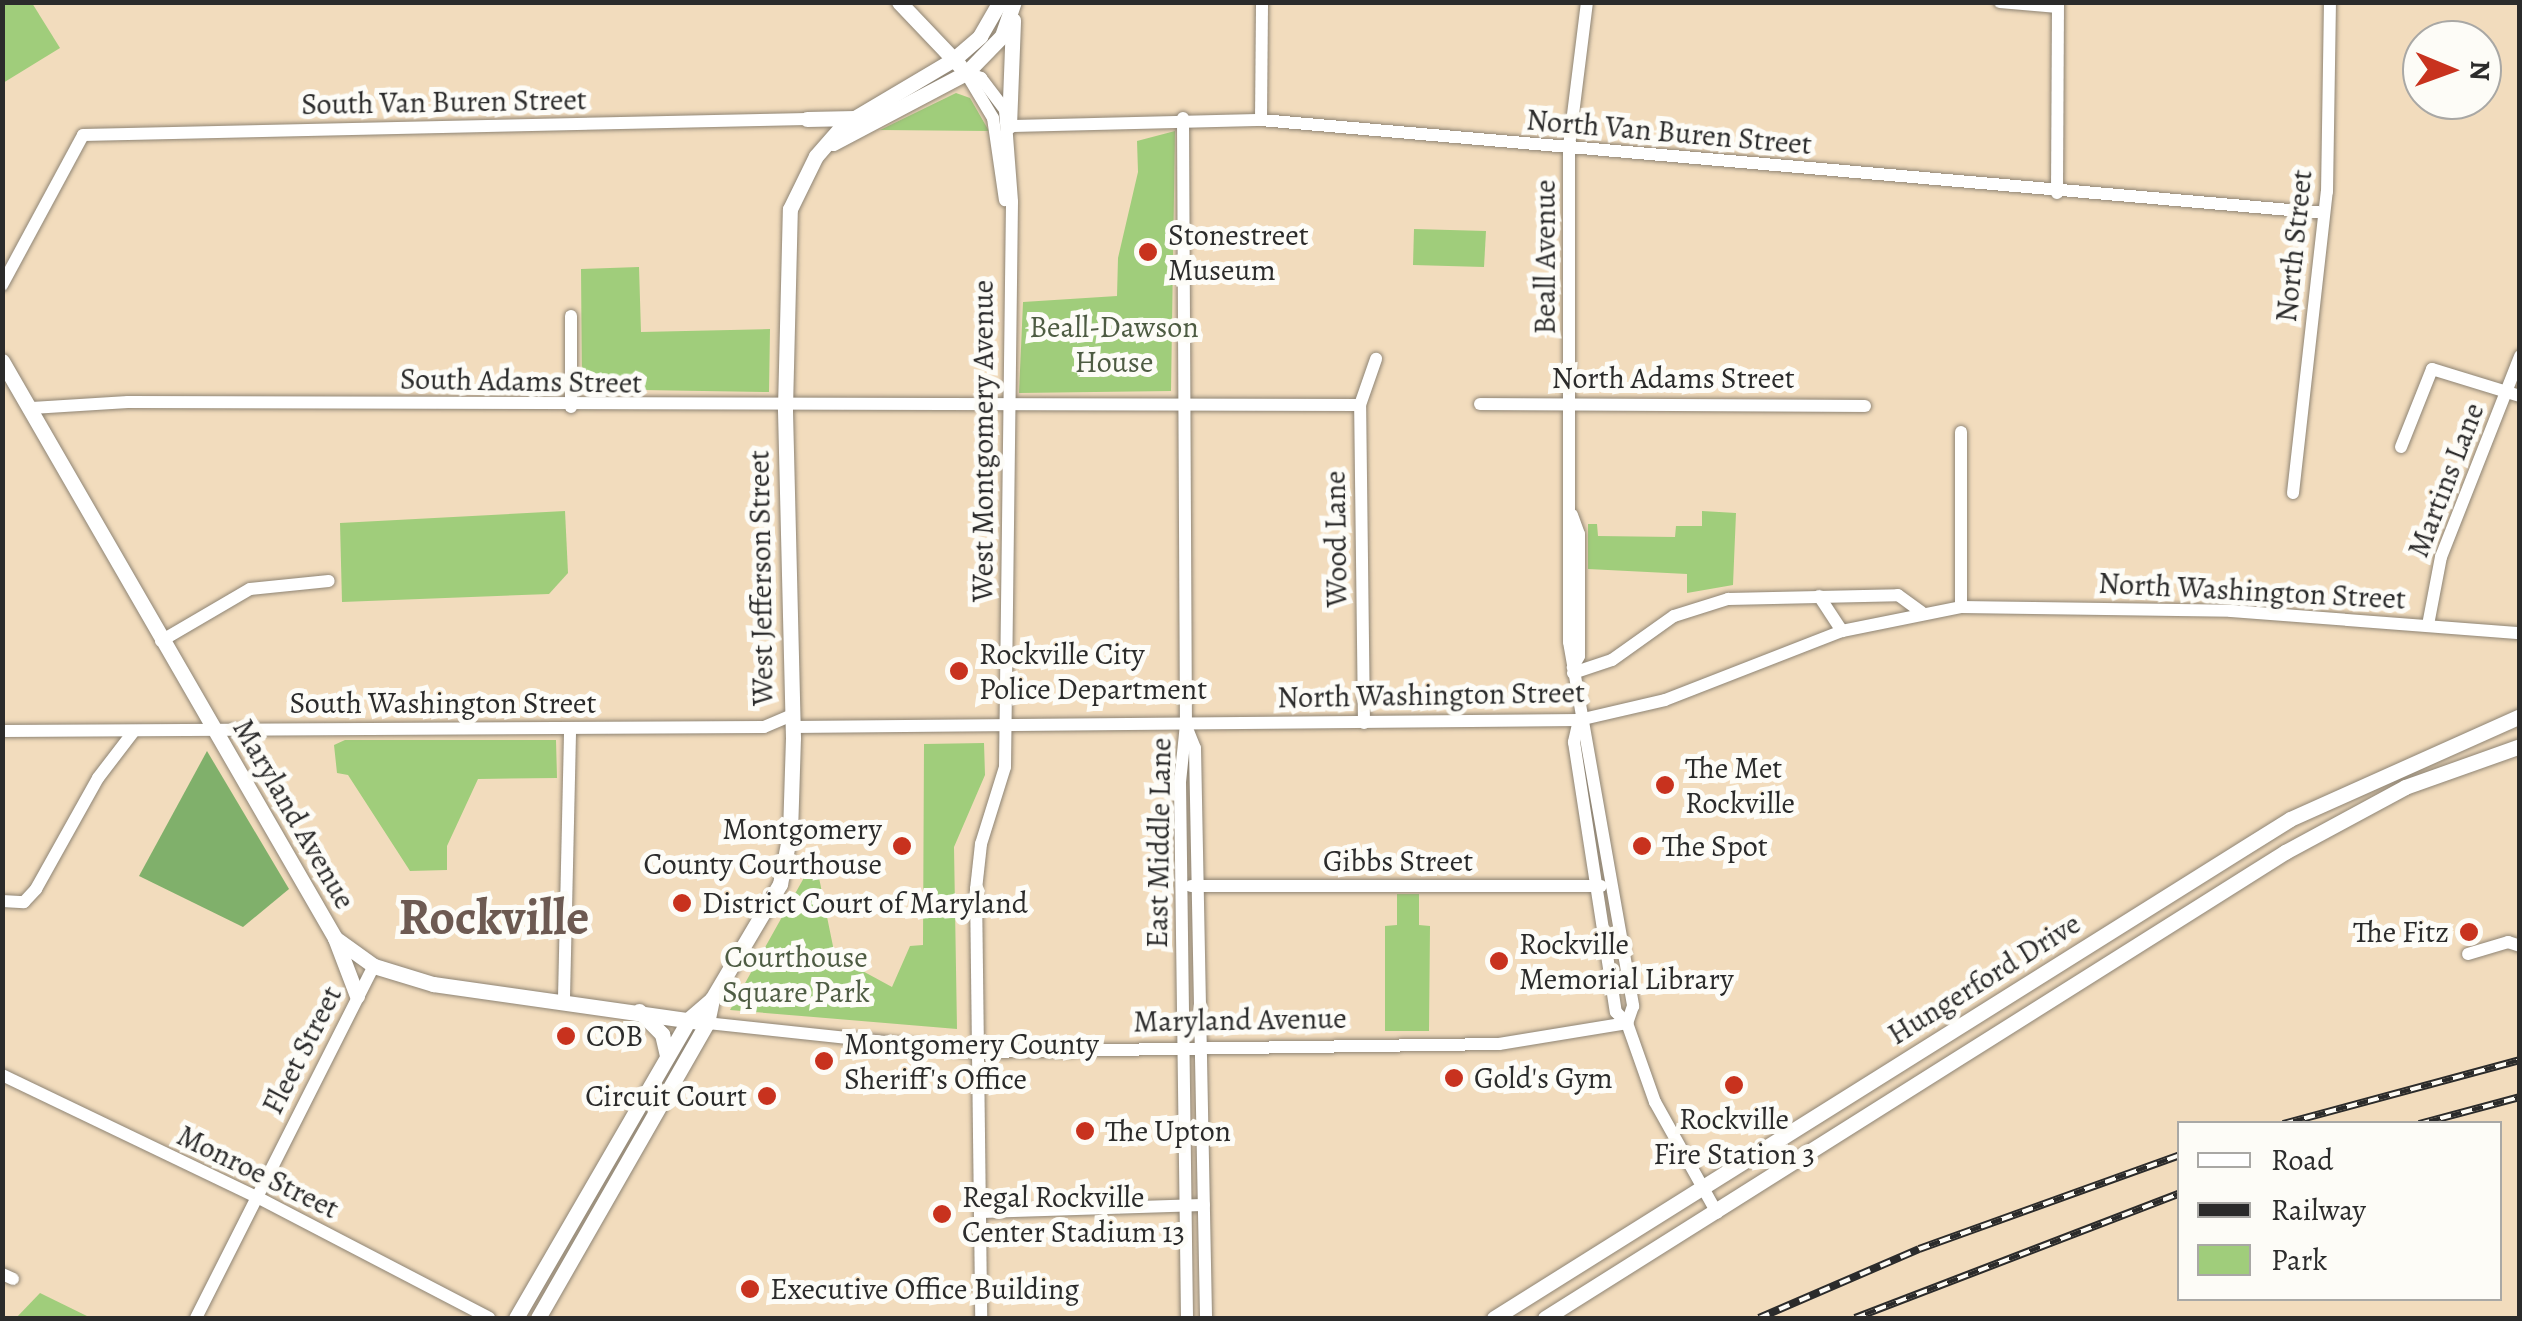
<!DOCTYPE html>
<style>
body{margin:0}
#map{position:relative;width:2522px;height:1321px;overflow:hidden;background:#f2dcbd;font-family:Alegreya,serif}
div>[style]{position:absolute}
.green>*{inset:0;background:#a0cd7b}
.forest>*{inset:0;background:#80b06b}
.roads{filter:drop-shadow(0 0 2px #8e8474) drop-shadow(0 0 2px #8e8474)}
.minor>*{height:12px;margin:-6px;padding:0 6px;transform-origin:6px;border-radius:6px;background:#fff}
.major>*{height:15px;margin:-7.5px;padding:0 7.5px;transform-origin:7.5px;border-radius:7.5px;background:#fff}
.rail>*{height:8px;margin-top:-4px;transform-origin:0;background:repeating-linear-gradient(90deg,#fdfcf7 0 11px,#2b2b2b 0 22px);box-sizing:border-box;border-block:2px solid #2b2b2b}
.dots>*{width:28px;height:28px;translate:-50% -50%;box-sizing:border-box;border:5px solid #fdfcf7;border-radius:50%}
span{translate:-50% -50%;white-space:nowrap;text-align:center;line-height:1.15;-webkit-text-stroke:10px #fdfcf7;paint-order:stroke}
.street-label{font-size:30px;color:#2b2b2b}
.poi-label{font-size:30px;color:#2b2b2b}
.left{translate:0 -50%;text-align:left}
.right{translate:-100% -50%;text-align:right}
.park-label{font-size:30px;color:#4e5c43}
.town-label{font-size:50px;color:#6d5a52;font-weight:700}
.frame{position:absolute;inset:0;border:5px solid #2b2b2b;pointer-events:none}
.legend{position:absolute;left:2177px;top:1121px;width:325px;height:180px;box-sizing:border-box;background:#fdfcf7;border:2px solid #a9a8a5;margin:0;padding:12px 18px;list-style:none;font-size:30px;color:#2b2b2b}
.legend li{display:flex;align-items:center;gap:20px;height:50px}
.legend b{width:50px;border:2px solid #a9a8a5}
.north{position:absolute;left:2402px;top:20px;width:100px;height:100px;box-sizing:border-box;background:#fdfcf7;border:2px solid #a9a8a5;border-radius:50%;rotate:91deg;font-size:28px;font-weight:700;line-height:40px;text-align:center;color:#2b2b2b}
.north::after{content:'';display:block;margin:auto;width:35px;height:45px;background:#c8321e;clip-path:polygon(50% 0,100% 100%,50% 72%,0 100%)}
</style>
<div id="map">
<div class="green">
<div style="clip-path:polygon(3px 3px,32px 3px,60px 48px,3px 83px)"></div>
<div style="clip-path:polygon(956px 93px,970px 98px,989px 131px,880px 130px)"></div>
<div style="clip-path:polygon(1175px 131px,1171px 391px,1019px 393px,1023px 302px,1117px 296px,1118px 258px,1138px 172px,1137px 141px)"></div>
<div style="clip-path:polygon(1414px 229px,1486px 231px,1484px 267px,1413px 265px)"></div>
<div style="clip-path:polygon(639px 267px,641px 332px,770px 329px,769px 392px,582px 389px,581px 269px)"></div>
<div style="clip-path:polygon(565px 511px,568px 573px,549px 594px,342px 602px,340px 523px)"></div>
<div style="clip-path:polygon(1702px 511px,1736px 513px,1733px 585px,1687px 593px,1687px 574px,1588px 569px,1588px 524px,1597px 524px,1598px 536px,1675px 537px,1676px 526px,1702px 526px)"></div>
<div style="clip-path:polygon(345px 740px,556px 740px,557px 778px,478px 779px,447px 846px,447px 870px,410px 871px,348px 775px,337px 773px,334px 745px)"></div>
<div style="clip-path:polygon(984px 743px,985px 775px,954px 847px,957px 1029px,730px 1010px,815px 858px,835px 956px,892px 987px,910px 946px,923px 945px,924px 744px)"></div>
<div style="clip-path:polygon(1397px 894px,1419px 894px,1419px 925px,1430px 926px,1429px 1031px,1385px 1031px,1385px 926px,1397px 925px)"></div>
<div style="clip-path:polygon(40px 1293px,91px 1318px,16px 1318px)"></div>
</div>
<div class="forest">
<div style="clip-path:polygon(207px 751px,289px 889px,243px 927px,139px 876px)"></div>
</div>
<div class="roads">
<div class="minor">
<div style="left:1587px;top:2px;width:146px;rotate:97.1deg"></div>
<div style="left:1569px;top:147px;width:495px;rotate:90deg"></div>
<div style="left:1569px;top:642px;width:370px;rotate:80deg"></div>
<div style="left:1633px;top:1006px;width:18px;rotate:109deg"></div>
<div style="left:2000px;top:2px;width:58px;rotate:4.9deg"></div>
<div style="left:966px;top:73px;width:16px;rotate:18deg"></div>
<div style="left:981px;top:78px;width:40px;rotate:53deg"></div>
<div style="left:1005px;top:110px;width:92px;rotate:85.6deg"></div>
<div style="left:1012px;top:202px;width:565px;rotate:90.71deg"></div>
<div style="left:1005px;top:767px;width:81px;rotate:107.3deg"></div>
<div style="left:981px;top:844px;width:45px;rotate:96.3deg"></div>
<div style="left:976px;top:889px;width:429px;rotate:89.3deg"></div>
<div style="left:966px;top:73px;width:52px;rotate:59deg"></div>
<div style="left:993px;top:118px;width:83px;rotate:81.7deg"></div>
<div style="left:1183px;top:118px;width:606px;rotate:89.72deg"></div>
<div style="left:1186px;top:724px;width:58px;rotate:95.9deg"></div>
<div style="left:1180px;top:782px;width:536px;rotate:89.25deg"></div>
<div style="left:1261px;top:120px;width:118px;rotate:-89.5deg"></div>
<div style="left:1009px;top:126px;width:252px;rotate:-1.4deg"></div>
<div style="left:1261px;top:120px;width:1067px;rotate:5deg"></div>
<div style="left:2057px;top:193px;width:191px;rotate:-89.7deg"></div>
<div style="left:2px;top:285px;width:170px;rotate:-61.6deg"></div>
<div style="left:83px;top:135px;width:724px;rotate:-1.27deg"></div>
<div style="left:571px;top:316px;width:91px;rotate:90deg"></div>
<div style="left:1480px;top:404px;width:385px;rotate:0.3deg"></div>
<div style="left:32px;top:408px;width:96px;rotate:-3.6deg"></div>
<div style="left:128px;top:402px;width:1232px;rotate:0.14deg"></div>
<div style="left:2401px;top:447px;width:84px;rotate:-68.3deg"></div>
<div style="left:2432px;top:369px;width:92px;rotate:17.1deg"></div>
<div style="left:2293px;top:493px;width:303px;rotate:-83.6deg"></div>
<div style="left:2327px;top:192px;width:190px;rotate:-89.1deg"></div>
<div style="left:1572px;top:515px;width:20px;rotate:70deg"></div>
<div style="left:1579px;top:534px;width:122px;rotate:90deg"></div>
<div style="left:1579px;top:656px;width:13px;rotate:119deg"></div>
<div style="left:1819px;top:596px;width:42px;rotate:56.7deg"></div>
<div style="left:1961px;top:607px;width:175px;rotate:-90deg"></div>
<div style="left:2428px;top:625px;width:69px;rotate:-79.2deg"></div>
<div style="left:2441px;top:557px;width:216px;rotate:-68.5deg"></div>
<div style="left:161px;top:641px;width:103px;rotate:-30.3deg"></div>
<div style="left:250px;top:589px;width:79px;rotate:-5.8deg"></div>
<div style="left:1573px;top:673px;width:41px;rotate:-18.4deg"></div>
<div style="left:1612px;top:660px;width:76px;rotate:-35.4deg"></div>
<div style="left:1674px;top:616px;width:57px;rotate:-17.5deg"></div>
<div style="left:1728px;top:599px;width:170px;rotate:-1.3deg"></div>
<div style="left:1898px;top:595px;width:29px;rotate:36deg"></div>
<div style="left:1579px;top:720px;width:23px;rotate:103deg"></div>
<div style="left:1574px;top:742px;width:273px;rotate:81.2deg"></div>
<div style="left:1616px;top:1012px;width:16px;rotate:45deg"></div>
<div style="left:1627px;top:1023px;width:84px;rotate:70.5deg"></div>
<div style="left:1655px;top:1102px;width:127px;rotate:60.8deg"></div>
<div style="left:1364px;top:723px;width:318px;rotate:-90.7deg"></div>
<div style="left:1360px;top:405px;width:49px;rotate:-70.8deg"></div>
<div style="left:1186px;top:726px;width:24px;rotate:68deg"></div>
<div style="left:1195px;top:748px;width:570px;rotate:88.89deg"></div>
<div style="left:792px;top:727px;width:787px;rotate:-0.51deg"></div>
<div style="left:1579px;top:720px;width:88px;rotate:-13.1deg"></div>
<div style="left:1665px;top:700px;width:190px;rotate:-21.3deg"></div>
<div style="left:1842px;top:631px;width:121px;rotate:-11.4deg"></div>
<div style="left:1961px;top:607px;width:270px;rotate:0.8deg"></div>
<div style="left:2231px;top:611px;width:290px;rotate:4.4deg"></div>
<div style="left:2px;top:731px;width:762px;rotate:-0.3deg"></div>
<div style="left:764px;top:727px;width:30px;rotate:-23deg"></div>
<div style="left:1191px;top:886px;width:410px"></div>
<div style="left:2px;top:901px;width:22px;rotate:3deg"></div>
<div style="left:24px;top:902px;width:18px;rotate:-47deg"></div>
<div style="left:36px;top:889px;width:127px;rotate:-60.8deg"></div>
<div style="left:98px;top:778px;width:59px;rotate:-52.5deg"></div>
<div style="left:2468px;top:954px;width:42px;rotate:-16.7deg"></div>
<div style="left:2508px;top:942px;width:13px;rotate:18deg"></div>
<div style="left:564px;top:998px;width:270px;rotate:-88.7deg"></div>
<div style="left:707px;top:1023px;width:272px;rotate:6.1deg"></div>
<div style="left:977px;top:1052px;width:522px;rotate:-0.88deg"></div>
<div style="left:1499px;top:1044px;width:130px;rotate:-9.3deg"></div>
<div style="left:2px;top:1075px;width:280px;rotate:25.6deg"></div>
<div style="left:255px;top:1196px;width:264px;rotate:27.5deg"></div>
<div style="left:980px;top:1212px;width:224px;rotate:-1.8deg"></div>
<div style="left:2px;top:1274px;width:12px;rotate:24deg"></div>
<div style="left:196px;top:1318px;width:394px;rotate:-63.2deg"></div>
</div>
<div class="major">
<div style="left:899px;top:2px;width:88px;rotate:46.4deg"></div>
<div style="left:807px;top:119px;width:48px;rotate:-1.2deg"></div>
<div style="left:1009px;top:126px;width:106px;rotate:-87.8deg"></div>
<div style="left:833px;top:143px;width:150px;rotate:-27.8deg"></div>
<div style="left:966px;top:73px;width:52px;rotate:-45.8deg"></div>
<div style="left:1002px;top:36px;width:36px;rotate:-71deg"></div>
<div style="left:2px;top:361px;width:666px;rotate:60.01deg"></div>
<div style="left:335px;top:938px;width:48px;rotate:35.7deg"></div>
<div style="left:374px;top:966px;width:62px;rotate:17deg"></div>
<div style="left:433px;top:984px;width:277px;rotate:8.1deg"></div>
<div style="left:335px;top:938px;width:62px;rotate:69.2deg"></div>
<div style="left:639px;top:1011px;width:33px;rotate:45deg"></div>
<div style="left:662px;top:1034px;width:23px;rotate:77deg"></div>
<div style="left:516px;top:1318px;width:345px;rotate:-59.9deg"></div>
<div style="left:689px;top:1019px;width:30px;rotate:-41deg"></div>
<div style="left:712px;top:999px;width:134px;rotate:-59.4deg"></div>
<div style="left:780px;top:884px;width:52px;rotate:-78.9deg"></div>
<div style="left:790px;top:833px;width:95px;rotate:-88.2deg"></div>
<div style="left:793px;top:738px;width:330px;rotate:-91.4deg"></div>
<div style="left:785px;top:408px;width:199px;rotate:-88.6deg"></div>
<div style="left:790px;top:209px;width:59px;rotate:-63.9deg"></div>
<div style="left:816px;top:156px;width:41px;rotate:-48.9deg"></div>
<div style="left:843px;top:125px;width:129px;rotate:-30.7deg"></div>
<div style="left:954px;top:59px;width:35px;rotate:-41deg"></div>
<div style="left:980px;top:36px;width:39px;rotate:-60deg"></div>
<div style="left:538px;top:1318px;width:340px;rotate:-60.2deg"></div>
<div style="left:707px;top:1023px;width:25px;rotate:-78deg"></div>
<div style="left:1494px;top:1318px;width:939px;rotate:-32.08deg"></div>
<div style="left:2290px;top:819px;width:252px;rotate:-24.1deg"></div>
<div style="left:1545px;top:1318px;width:875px;rotate:-32.2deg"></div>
<div style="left:2285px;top:852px;width:136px;rotate:-28.4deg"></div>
<div style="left:2405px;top:787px;width:122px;rotate:-19.6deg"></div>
</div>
</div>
<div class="rail">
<div style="left:2283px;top:1124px;width:245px;rotate:-15.1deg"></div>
<div style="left:2419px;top:1124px;width:105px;rotate:-15deg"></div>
<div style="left:1759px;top:1318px;width:174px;rotate:-23.3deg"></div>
<div style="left:1919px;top:1249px;width:277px;rotate:-19.8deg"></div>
<div style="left:1855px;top:1318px;width:348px;rotate:-21deg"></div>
</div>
<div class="dots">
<div style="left:1148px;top:252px;background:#c8321e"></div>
<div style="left:959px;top:671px;background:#c8321e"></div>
<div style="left:1665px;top:785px;background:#c8321e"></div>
<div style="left:902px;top:846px;background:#c8321e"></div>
<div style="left:1642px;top:846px;background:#c8321e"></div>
<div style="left:682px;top:903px;background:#c8321e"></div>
<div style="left:2469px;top:932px;background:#c8321e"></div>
<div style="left:1499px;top:961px;background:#c8321e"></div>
<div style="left:566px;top:1036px;background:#c8321e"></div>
<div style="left:824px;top:1061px;background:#c8321e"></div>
<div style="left:1454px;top:1078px;background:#c8321e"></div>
<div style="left:1734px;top:1085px;background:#c8321e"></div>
<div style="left:767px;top:1096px;background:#c8321e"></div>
<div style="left:1085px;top:1131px;background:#c8321e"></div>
<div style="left:942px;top:1214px;background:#c8321e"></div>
<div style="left:750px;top:1289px;background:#c8321e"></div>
</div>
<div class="street-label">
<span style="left:444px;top:102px;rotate:-1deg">South Van Buren Street</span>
<span style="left:1669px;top:132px;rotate:5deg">North Van Buren Street</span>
<span style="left:2294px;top:246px;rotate:-84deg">North Street</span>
<span style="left:1545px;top:257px;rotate:-90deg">Beall Avenue</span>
<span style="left:1673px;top:378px">North Adams Street</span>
<span style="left:521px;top:381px;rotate:1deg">South Adams Street</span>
<span style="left:983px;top:441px;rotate:-90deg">West Montgomery Avenue</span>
<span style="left:2446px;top:480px;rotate:-69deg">Martins Lane</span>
<span style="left:1336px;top:539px;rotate:-91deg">Wood Lane</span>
<span style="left:761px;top:578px;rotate:-91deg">West Jefferson Street</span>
<span style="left:2252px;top:591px;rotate:3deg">North Washington Street</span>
<span style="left:1431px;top:695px;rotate:-1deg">North Washington Street</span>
<span style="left:443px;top:703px">South Washington Street</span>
<span style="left:294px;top:814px;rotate:60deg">Maryland Avenue</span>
<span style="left:1159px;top:843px;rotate:-89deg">East Middle Lane</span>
<span style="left:1398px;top:861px">Gibbs Street</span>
<span style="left:1984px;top:979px;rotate:-32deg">Hungerford Drive</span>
<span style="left:1240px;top:1020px;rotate:-1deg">Maryland Avenue</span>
<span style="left:302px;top:1050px;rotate:-63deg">Fleet Street</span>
<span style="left:258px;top:1172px;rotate:26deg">Monroe Street</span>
</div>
<div class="poi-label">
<span class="left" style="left:1168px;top:252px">Stonestreet<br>Museum</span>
<span class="left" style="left:979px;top:671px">Rockville City<br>Police Department</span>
<span class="left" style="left:1685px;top:785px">The Met<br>Rockville</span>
<span class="right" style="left:882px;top:846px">Montgomery<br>County Courthouse</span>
<span class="left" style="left:1662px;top:846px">The Spot</span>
<span class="left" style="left:702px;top:903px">District Court of Maryland</span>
<span class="right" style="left:2449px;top:932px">The Fitz</span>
<span class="left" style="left:1519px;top:961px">Rockville<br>Memorial Library</span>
<span class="left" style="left:586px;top:1036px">COB</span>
<span class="left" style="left:844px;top:1061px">Montgomery County<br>Sheriff's Office</span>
<span class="left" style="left:1474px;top:1078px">Gold's Gym</span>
<span class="right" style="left:747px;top:1096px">Circuit Court</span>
<span style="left:1734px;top:1136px">Rockville<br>Fire Station 3</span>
<span class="left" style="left:1105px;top:1131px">The Upton</span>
<span class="left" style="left:962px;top:1214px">Regal Rockville<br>Center Stadium 13</span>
<span class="left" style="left:770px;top:1289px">Executive Office Building</span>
</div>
<div class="park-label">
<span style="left:1114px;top:344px">Beall-Dawson<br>House</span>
<span style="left:796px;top:974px">Courthouse<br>Square Park</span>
</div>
<div class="town-label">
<span style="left:494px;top:918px">Rockville</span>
</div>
<div class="frame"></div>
<ul class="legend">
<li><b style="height:12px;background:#fff"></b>Road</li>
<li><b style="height:12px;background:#2b2b2b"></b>Railway</li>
<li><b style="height:28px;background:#a0cd7b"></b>Park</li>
</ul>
<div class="north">N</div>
</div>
